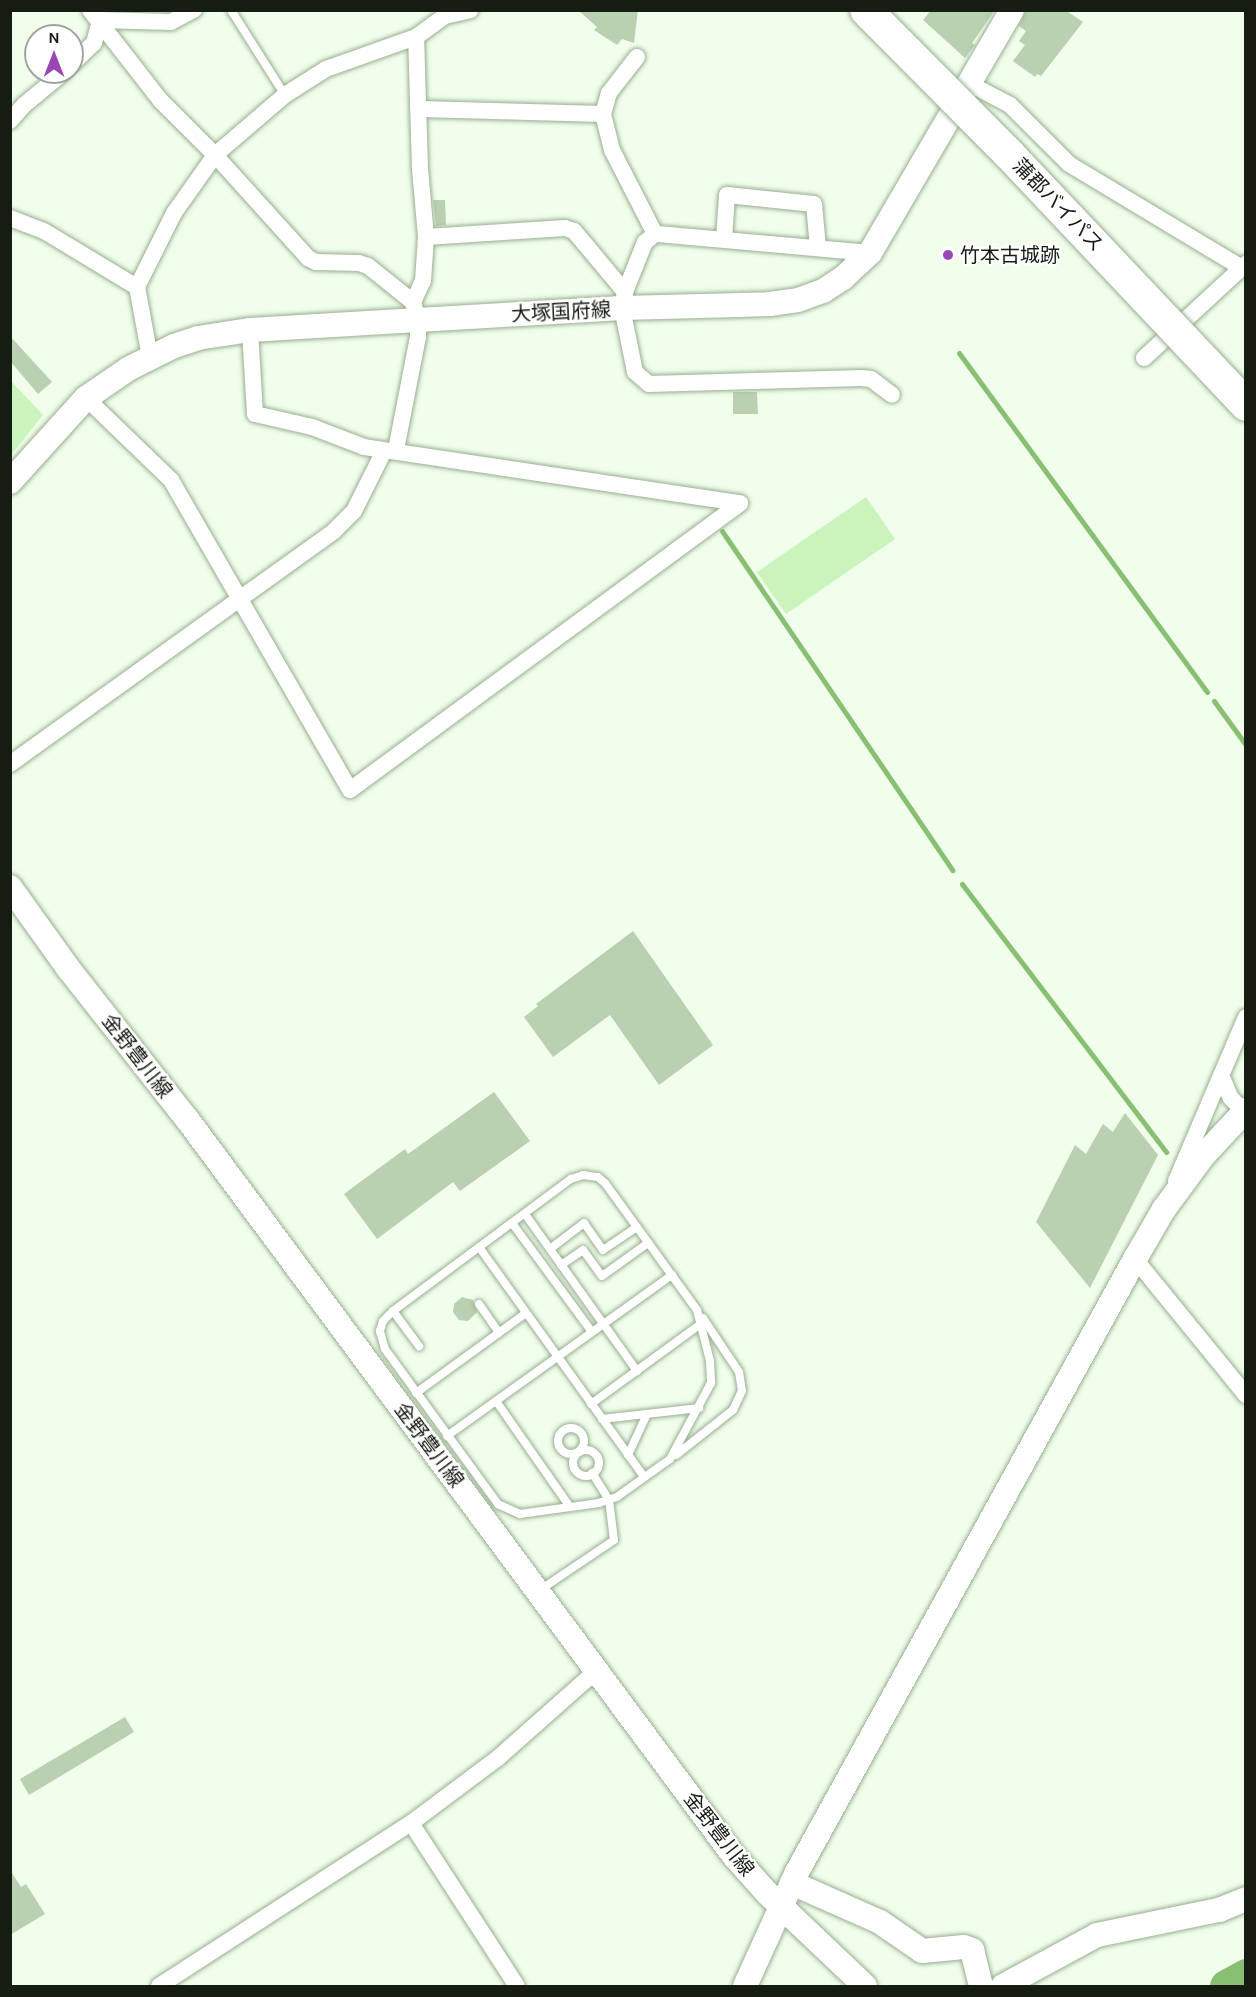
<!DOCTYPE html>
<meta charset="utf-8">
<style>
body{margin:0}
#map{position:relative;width:1256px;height:1997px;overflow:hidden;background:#f0feeb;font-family:Karla,"Noto Sans JP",sans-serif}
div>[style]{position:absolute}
.green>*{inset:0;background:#caf4bb}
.stream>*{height:5px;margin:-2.5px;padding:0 2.5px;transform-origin:2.5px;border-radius:2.5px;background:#88c073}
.river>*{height:33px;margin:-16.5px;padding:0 16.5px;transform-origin:16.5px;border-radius:16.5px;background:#88c073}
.building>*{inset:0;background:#b9d0b1}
.roads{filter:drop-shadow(0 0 2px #98ae90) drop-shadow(0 0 2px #98ae90)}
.lane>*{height:8px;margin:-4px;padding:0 4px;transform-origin:4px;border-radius:4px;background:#fff}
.lane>.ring{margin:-4px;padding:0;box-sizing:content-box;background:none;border:8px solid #fff;border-radius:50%}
.street>*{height:16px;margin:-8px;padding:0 8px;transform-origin:8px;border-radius:8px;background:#fff}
.secondary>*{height:24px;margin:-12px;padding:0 12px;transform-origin:12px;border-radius:12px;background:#fff}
.bridges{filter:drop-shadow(0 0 2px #98ae90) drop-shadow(0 0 2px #98ae90)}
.highway-bridge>*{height:32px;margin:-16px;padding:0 16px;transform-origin:16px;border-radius:16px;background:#fff}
.dots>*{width:16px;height:16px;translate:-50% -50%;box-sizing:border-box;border:3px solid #fff;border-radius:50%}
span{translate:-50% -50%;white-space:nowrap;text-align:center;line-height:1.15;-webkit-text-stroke:4.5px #fff;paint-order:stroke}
.street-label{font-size:20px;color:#151d12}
.poi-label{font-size:20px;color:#151d12}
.left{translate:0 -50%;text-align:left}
.frame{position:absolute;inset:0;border:12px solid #151d12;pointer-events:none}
.north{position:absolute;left:24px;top:24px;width:60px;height:60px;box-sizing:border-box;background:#fff;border:2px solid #a1a5a0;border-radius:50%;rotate:0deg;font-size:16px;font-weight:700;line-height:24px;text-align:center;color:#151d12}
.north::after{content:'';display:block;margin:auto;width:21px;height:27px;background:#9a46b4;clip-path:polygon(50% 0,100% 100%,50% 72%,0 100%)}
</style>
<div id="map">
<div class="green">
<div style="clip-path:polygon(11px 381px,43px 415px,11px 455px)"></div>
<div style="clip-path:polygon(866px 497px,895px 539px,786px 614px,757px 572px)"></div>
</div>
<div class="stream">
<div style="left:959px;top:353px;width:420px;rotate:53.8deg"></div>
<div style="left:722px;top:531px;width:410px;rotate:55.8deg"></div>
<div style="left:1214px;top:701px;width:54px;rotate:54deg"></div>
<div style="left:962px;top:884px;width:337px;rotate:52.7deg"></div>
</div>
<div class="river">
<div style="left:1226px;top:1986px;width:23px;rotate:-29deg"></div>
</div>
<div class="building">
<div style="clip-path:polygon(578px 10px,638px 10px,634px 43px,622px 39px,617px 45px,594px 30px,597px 27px)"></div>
<div style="clip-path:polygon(931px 10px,995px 10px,972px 43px,975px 45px,965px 58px,923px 20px)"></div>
<div style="clip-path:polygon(1026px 10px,1065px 10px,1083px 22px,1041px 76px,1037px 74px,1035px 77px,1013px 61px,1025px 45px,1019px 41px,1026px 31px,1019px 26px)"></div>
<div style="clip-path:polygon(433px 200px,445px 200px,446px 225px,436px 226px)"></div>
<div style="clip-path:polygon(10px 336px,52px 382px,38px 394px,10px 361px)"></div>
<div style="clip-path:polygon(733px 392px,757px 392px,758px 414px,733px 414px)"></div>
<div style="clip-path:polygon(633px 931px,713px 1045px,659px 1085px,610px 1015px,553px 1057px,524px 1017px,538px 1006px,536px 1004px)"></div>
<div style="clip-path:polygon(494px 1092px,530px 1141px,460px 1191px,453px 1182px,377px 1239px,344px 1194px,405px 1149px,408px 1154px)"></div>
<div style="clip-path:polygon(1125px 1113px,1158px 1155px,1090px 1288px,1036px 1222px,1075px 1145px,1086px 1154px,1103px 1124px,1113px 1132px)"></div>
<div style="clip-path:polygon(462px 1297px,473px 1300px,477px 1312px,468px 1321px,459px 1320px,453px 1312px,454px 1304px)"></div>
<div style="clip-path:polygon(125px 1717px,134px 1732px,29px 1795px,20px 1779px)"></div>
<div style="clip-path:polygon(10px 1870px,21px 1887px,26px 1884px,45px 1914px,10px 1935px)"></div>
</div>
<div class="roads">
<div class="lane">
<div style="left:231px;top:10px;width:101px;rotate:57.6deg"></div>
<div style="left:583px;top:1175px;width:15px;rotate:8deg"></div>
<div style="left:598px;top:1177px;width:9px;rotate:41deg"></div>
<div style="left:605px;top:1183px;width:157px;rotate:54.1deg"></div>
<div style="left:697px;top:1310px;width:53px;rotate:75.7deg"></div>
<div style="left:710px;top:1361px;width:22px;rotate:87deg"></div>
<div style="left:711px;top:1383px;width:86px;rotate:118.3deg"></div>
<div style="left:670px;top:1459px;width:65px;rotate:144.4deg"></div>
<div style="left:617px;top:1497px;width:19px;rotate:162deg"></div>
<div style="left:599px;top:1503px;width:80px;rotate:172.1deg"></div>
<div style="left:520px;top:1514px;width:24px;rotate:-156deg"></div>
<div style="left:498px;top:1504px;width:192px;rotate:-126.1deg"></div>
<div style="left:385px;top:1349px;width:19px;rotate:-106deg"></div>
<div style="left:380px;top:1331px;width:10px;rotate:-73deg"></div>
<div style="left:383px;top:1321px;width:14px;rotate:-45deg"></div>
<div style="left:393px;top:1311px;width:222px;rotate:-36.6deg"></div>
<div style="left:571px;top:1179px;width:13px;rotate:-18deg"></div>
<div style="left:525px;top:1214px;width:193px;rotate:54.5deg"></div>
<div style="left:512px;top:1223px;width:135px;rotate:53.7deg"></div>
<div style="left:479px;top:1247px;width:283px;rotate:54.3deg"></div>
<div style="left:550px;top:1249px;width:43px;rotate:-37.4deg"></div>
<div style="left:584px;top:1223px;width:33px;rotate:55deg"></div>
<div style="left:603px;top:1250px;width:41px;rotate:-34.1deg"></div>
<div style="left:561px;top:1265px;width:27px;rotate:-34deg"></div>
<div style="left:583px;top:1250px;width:32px;rotate:54deg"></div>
<div style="left:602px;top:1276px;width:57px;rotate:-35.7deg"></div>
<div style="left:479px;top:1304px;width:35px;rotate:55deg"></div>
<div style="left:393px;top:1311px;width:44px;rotate:53.4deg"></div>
<div style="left:416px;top:1393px;width:136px;rotate:-36deg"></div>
<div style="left:496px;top:1401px;width:129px;rotate:55.1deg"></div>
<div style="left:591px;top:1404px;width:137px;rotate:-36.1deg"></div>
<div style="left:602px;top:1419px;width:98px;rotate:-6.5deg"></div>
<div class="ring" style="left:558px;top:1428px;width:18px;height:18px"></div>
<div style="left:447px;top:1436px;width:277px;rotate:-35.6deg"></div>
<div class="ring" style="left:573px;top:1450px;width:18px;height:18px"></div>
<div style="left:628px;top:1455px;width:45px;rotate:-65.1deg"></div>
<div style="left:676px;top:1455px;width:73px;rotate:-38.3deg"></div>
<div style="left:733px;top:1410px;width:21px;rotate:-65deg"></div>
<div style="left:742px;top:1391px;width:19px;rotate:-99deg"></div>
<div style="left:739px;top:1372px;width:65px;rotate:-123.7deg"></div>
<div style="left:540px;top:1590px;width:89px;rotate:-34deg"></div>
<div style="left:614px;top:1540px;width:40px;rotate:-97.1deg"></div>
<div style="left:609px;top:1500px;width:32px;rotate:-122deg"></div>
</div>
<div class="street">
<div style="left:90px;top:10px;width:114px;rotate:52.1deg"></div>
<div style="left:160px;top:100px;width:78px;rotate:45deg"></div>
<div style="left:215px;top:155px;width:139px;rotate:47.9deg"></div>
<div style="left:308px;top:258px;width:9px;rotate:27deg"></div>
<div style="left:316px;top:262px;width:43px;rotate:1.3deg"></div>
<div style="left:359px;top:263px;width:9px;rotate:18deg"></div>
<div style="left:368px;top:266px;width:58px;rotate:38.7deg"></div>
<div style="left:637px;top:57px;width:46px;rotate:127.9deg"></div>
<div style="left:609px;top:93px;width:22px;rotate:106deg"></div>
<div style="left:603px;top:114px;width:37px;rotate:76deg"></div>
<div style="left:612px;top:150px;width:94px;rotate:62.9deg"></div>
<div style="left:72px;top:64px;width:30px;rotate:-44deg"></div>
<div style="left:94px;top:43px;width:24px;rotate:-75deg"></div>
<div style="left:100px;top:20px;width:71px;rotate:1.6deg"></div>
<div style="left:171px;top:22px;width:26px;rotate:-28deg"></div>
<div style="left:970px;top:84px;width:45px;rotate:27.7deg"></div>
<div style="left:1010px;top:105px;width:83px;rotate:45deg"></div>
<div style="left:1069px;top:164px;width:202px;rotate:31deg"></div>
<div style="left:420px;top:109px;width:183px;rotate:1.6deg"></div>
<div style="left:10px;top:121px;width:21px;rotate:-49deg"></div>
<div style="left:24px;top:105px;width:52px;rotate:-39.5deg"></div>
<div style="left:10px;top:218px;width:36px;rotate:21deg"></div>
<div style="left:44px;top:231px;width:109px;rotate:31.1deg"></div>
<div style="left:426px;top:237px;width:139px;rotate:-3.7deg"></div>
<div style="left:565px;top:228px;width:9px;rotate:18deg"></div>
<div style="left:574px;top:231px;width:80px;rotate:50.1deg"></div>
<div style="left:724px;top:239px;width:44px;rotate:-86.1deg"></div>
<div style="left:727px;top:195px;width:87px;rotate:5.9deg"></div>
<div style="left:814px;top:204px;width:44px;rotate:84.8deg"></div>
<div style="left:870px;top:253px;width:216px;rotate:-174.9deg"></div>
<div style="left:655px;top:234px;width:13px;rotate:141deg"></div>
<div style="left:645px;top:242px;width:54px;rotate:111.8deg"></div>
<div style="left:625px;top:292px;width:16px;rotate:101deg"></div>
<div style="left:622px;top:308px;width:65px;rotate:78.5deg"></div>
<div style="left:635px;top:372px;width:18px;rotate:41deg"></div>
<div style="left:649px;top:384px;width:212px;rotate:-1.6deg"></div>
<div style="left:861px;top:378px;width:10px;rotate:6deg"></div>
<div style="left:871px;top:379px;width:26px;rotate:37deg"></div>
<div style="left:250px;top:330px;width:84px;rotate:86.6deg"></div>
<div style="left:255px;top:414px;width:58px;rotate:12.8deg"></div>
<div style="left:312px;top:427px;width:56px;rotate:21deg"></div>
<div style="left:364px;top:447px;width:380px;rotate:8.5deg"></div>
<div style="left:150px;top:357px;width:71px;rotate:-100.5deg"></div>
<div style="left:137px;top:287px;width:83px;rotate:-63.4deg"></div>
<div style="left:174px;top:213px;width:71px;rotate:-54.7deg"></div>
<div style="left:215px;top:155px;width:92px;rotate:-40.6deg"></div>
<div style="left:285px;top:95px;width:49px;rotate:-32.4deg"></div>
<div style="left:326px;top:69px;width:96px;rotate:-19.6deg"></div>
<div style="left:416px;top:37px;width:36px;rotate:-36deg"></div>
<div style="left:445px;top:16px;width:26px;rotate:-13deg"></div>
<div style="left:1144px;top:358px;width:139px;rotate:-42.7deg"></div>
<div style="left:86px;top:398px;width:118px;rotate:44deg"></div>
<div style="left:171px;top:480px;width:358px;rotate:60deg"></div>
<div style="left:350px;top:790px;width:484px;rotate:-36.3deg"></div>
<div style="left:396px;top:450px;width:115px;rotate:-79deg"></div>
<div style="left:418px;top:337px;width:17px;rotate:-90deg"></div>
<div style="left:418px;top:320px;width:19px;rotate:-106deg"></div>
<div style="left:413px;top:302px;width:23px;rotate:-65deg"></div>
<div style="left:423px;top:281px;width:44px;rotate:-86.1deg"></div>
<div style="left:426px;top:237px;width:68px;rotate:-95deg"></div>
<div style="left:420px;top:169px;width:132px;rotate:-91.7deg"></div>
<div style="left:10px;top:764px;width:399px;rotate:-35.7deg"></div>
<div style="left:334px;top:531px;width:28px;rotate:-45deg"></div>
<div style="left:354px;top:511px;width:67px;rotate:-63.4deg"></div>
<div style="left:1221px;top:1075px;width:25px;rotate:67deg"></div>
<div style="left:1231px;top:1098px;width:19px;rotate:47deg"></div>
<div style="left:1176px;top:1181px;width:178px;rotate:-66.9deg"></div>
<div style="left:1135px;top:1259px;width:176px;rotate:50.8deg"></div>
<div style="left:411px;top:1823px;width:194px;rotate:57deg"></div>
<div style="left:159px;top:1986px;width:300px;rotate:-32.9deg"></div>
<div style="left:411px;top:1823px;width:109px;rotate:-36.8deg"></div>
<div style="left:498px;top:1758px;width:131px;rotate:-41.6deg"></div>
</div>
<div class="secondary">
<div style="left:10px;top:482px;width:113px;rotate:-47.9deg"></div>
<div style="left:86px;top:398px;width:51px;rotate:-34.6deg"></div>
<div style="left:128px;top:369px;width:51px;rotate:-26.6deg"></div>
<div style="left:174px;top:346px;width:25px;rotate:-18deg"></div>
<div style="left:198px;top:338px;width:53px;rotate:-8.7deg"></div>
<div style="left:250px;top:330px;width:168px;rotate:-3.4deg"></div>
<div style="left:418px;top:320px;width:204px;rotate:-3.4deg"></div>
<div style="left:622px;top:308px;width:148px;rotate:-1.5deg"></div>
<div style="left:770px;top:304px;width:28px;rotate:-8deg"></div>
<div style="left:798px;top:300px;width:27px;rotate:-20deg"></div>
<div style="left:823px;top:291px;width:24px;rotate:-33deg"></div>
<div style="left:843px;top:278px;width:37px;rotate:-43deg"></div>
<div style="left:870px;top:253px;width:281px;rotate:-59.7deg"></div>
<div style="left:10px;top:887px;width:100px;rotate:54.4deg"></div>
<div style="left:68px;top:968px;width:192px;rotate:51.8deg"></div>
<div style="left:187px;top:1119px;width:918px;rotate:53.42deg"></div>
<div style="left:734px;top:1856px;width:50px;rotate:48.3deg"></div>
<div style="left:767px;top:1893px;width:135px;rotate:43.5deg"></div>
<div style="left:792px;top:1883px;width:96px;rotate:23.9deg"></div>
<div style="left:880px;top:1922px;width:51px;rotate:34.6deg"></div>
<div style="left:922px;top:1951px;width:42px;rotate:-5.4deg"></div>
<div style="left:964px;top:1947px;width:9px;rotate:21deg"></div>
<div style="left:972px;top:1950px;width:37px;rotate:76deg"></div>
<div style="left:745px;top:1986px;width:125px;rotate:-65.5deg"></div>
<div style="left:797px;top:1872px;width:700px;rotate:-61.13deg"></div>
<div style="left:1135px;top:1259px;width:58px;rotate:-59.9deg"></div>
<div style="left:1164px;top:1209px;width:67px;rotate:-53.5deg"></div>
<div style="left:1204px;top:1155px;width:62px;rotate:-47deg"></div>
<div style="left:1003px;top:1986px;width:107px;rotate:-28.5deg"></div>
<div style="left:1097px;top:1935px;width:125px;rotate:-11.6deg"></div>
<div style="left:1219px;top:1910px;width:29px;rotate:-22deg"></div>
</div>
</div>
<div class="bridges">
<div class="highway-bridge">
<div style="left:866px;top:10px;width:202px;rotate:45.2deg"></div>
<div style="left:1008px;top:153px;width:347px;rotate:46.6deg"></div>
</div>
</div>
<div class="dots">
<div style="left:948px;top:255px;background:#9a46b4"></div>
</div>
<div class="street-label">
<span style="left:1058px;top:205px;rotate:46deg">蒲郡バイパス</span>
<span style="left:561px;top:312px;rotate:-3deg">大塚国府線</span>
<span style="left:137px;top:1056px;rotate:52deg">金野豊川線</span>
<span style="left:429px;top:1445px;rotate:53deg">金野豊川線</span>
<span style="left:719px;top:1834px;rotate:52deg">金野豊川線</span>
</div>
<div class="poi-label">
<span class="left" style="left:960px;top:255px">竹本古城跡</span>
</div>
<div class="frame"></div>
<div class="north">N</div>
</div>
